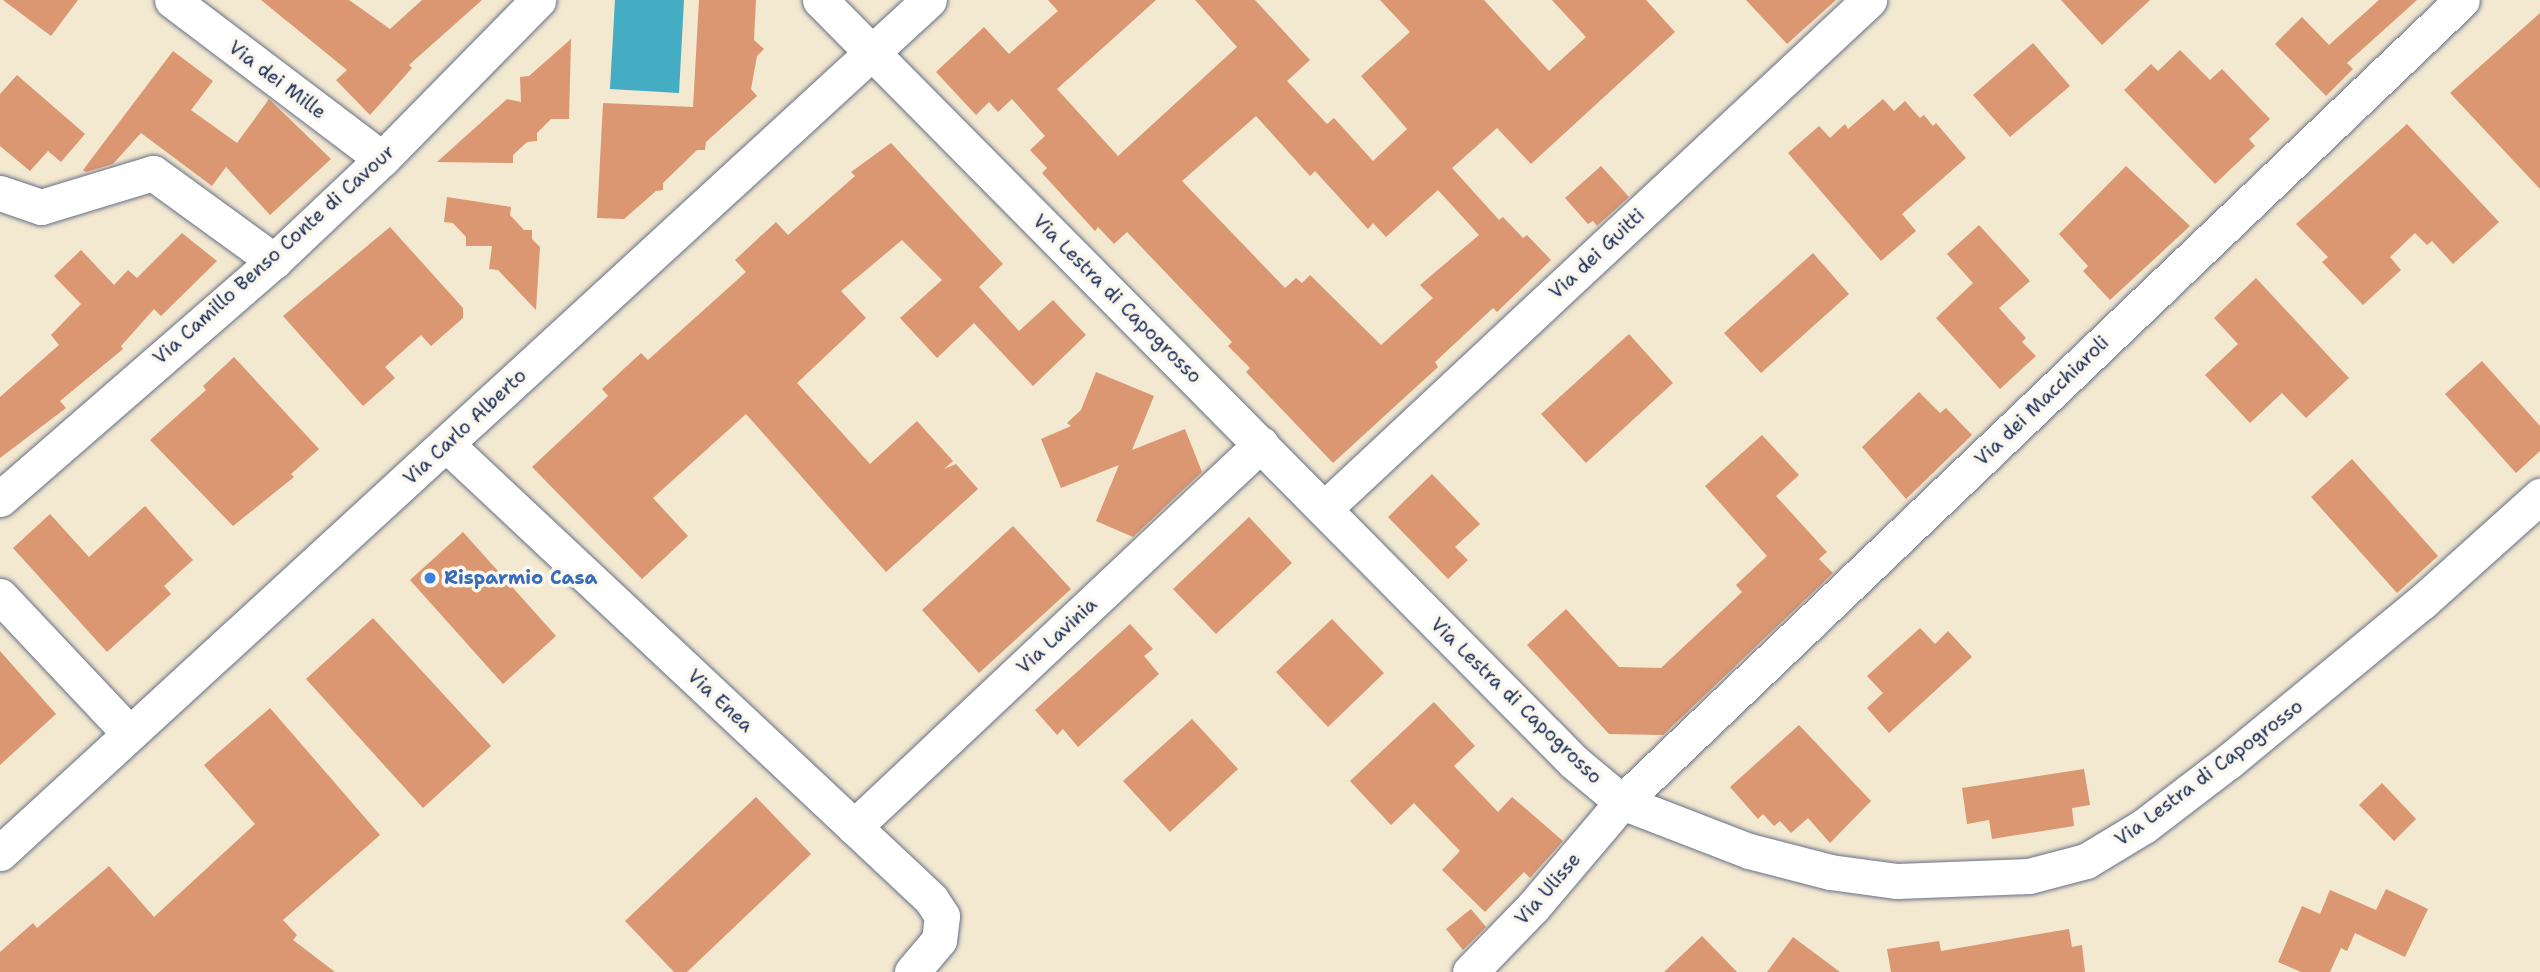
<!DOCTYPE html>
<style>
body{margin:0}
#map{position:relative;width:2540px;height:972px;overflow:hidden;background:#f3e8d0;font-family:"Shantell Sans",sans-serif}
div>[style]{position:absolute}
.water>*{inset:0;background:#44acc3}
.building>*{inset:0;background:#da9772}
.roads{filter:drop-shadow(0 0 2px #677086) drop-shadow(0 0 2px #677086)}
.minor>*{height:35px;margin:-17.5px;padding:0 17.5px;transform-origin:17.5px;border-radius:17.5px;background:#fff}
.dots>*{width:19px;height:19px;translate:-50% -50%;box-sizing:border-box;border:4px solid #fbf7ec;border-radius:50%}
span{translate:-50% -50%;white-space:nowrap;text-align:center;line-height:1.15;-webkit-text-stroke:7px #fbf7ec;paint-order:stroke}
.street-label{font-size:19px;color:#1b2f5e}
.shop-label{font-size:19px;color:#366cbe;font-weight:700}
.left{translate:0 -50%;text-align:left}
</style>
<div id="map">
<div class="water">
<div style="clip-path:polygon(615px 0,684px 0,679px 93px,610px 89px)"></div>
</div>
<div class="building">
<div style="clip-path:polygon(3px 0,78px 0,51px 36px)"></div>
<div style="clip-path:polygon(261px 0,349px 0,390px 29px,422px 0,482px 0,409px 65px,412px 68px,370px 115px,336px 80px,347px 70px)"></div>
<div style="clip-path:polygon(699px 0,756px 0,754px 40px,764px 49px,757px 56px,751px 89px,757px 96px,706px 142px,705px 150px,697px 150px,663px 183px,663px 190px,656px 191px,624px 219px,597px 218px,603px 103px,693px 107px)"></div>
<div style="clip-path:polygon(evenodd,1048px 0,1156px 0,1057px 89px,1118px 156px,1237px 47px,1195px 0,1255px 0,1310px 60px,1287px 81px,1327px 124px,1334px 118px,1373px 161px,1407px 129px,1361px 76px,1410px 32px,1380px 0,1484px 0,1549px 71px,1586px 37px,1552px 0,1646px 0,1675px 32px,1531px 164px,1497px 128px,1452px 168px,1499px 220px,1503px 217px,1523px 238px,1527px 235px,1551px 260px,1497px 312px,1493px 308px,1435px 362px,1438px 367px,1333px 463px,1246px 372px,1250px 368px,1228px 346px,1232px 342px,1127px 232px,1114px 244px,1098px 227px,1095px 231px,1042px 173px,1047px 168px,1030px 150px,1045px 136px,1012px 99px,998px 112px,989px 102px,976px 115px,936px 72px,984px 27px,1009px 54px,1058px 11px,1048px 0,1256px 116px,1310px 176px,1315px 171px,1368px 229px,1373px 223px,1386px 237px,1438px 190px,1479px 235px,1420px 285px,1433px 298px,1381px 345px,1310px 275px,1302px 283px,1296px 278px,1285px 288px,1182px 181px,1256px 116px)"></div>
<div style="clip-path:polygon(1746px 0,1836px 0,1787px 44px)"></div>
<div style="clip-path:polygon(2061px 0,2150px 0,2102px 45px)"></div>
<div style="clip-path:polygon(2379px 0,2417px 0,2347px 63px,2353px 69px,2326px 96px,2275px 44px,2302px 17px,2329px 45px)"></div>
<div style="clip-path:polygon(2540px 13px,2540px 189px,2450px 93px)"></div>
<div style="clip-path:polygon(571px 39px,569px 119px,551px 119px,537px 133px,537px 141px,527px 142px,513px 155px,513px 163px,437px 162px,507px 99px,521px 102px,520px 77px,529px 76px)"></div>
<div style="clip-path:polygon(2033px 43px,2070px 86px,2010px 137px,1973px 95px)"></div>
<div style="clip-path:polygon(2180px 50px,2210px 80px,2222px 69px,2270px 119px,2249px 139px,2255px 146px,2215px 184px,2124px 90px,2151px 64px,2158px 71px)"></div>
<div style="clip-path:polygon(173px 51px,213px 81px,191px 110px,237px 143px,269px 99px,331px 159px,270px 215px,226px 167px,212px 186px,141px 133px,113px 164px,86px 172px,83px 170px)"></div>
<div style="clip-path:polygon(17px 75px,85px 134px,61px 162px,48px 151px,30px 171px,0 146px,0 94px)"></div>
<div style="clip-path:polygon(1883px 99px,1894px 111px,1905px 101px,1920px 118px,1924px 115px,1933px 126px,1936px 123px,1966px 158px,1902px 214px,1916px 231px,1881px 261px,1788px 153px,1819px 126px,1830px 138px,1845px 124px,1848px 129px)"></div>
<div style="clip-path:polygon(2407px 124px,2499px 222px,2453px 264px,2432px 241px,2427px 245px,2415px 233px,2390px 257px,2401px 270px,2363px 305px,2322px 262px,2328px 257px,2296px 224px)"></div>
<div style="clip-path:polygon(891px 143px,1003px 264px,979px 287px,1019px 331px,1053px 300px,1086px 335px,1033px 386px,974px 323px,937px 358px,900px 318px,942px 280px,902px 240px,841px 291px,866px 318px,797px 383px,870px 464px,917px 421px,953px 461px,944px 469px,956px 464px,978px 489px,886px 572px,746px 414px,653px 498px,688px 536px,642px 579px,532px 467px,608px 396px,602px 389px,641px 353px,648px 360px,746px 272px,735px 260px,776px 222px,788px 235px,855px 176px,851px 172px)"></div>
<div style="clip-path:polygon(1601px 166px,1629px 197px,1597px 226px,1593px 221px,1588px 224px,1565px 198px)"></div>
<div style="clip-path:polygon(2126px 166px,2190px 226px,2110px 300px,2083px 271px,2088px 266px,2059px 234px)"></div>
<div style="clip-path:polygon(447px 197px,511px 207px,510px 215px,524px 230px,532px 230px,532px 239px,540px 247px,536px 310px,498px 270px,489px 269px,492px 246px,466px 246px,466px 237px,453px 223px,444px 222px)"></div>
<div style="clip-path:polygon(1979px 225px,2030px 281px,1999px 308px,2026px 338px,2022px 342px,2036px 356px,2000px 389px,1936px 318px,1973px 283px,1947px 254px)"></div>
<div style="clip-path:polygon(390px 227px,463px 308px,463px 318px,431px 346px,421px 335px,385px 367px,395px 378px,363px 406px,283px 316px)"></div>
<div style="clip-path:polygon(182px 233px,217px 261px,161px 316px,154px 309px,121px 346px,123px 349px,60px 401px,66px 408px,0 458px,0 397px,59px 345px,51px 335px,81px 304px,54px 276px,81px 250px,114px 285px,128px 270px,137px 278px)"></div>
<div style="clip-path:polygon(1813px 253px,1849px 294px,1761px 373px,1724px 333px)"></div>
<div style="clip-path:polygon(2256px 278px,2349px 378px,2306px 418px,2282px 393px,2250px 423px,2205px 375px,2238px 344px,2214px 318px)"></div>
<div style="clip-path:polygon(1629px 334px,1673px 383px,1586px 463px,1541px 414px)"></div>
<div style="clip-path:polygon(234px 357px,319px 449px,291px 474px,294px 477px,233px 526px,150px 440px,206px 390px,203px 386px)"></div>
<div style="clip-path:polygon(2482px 361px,2540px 426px,2540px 451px,2516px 473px,2445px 394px)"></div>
<div style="clip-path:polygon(1096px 372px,1154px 396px,1132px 450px,1185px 429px,1202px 472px,1133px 537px,1096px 521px,1119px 465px,1061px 488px,1041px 439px,1071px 426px,1067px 423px,1081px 410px)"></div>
<div style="clip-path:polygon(1919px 392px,1940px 413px,1946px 408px,1972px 435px,1906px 499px,1862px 447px)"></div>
<div style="clip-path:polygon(1762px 435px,1799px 475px,1776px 496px,1827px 552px,1819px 559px,1833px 573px,1663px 735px,1609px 734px,1527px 645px,1566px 609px,1619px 667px,1661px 668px,1742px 592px,1736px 585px,1767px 556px,1705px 486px)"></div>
<div style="clip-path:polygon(2352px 459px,2438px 556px,2397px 593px,2311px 497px)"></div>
<div style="clip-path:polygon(1432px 474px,1480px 524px,1455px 547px,1468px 560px,1448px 579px,1388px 517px)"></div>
<div style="clip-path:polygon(145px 506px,193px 560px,164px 586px,171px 594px,107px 652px,13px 548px,50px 514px,89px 557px)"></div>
<div style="clip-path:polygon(1249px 517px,1292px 563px,1216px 634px,1173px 589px)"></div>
<div style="clip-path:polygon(1013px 526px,1071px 589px,979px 673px,922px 610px)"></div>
<div style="clip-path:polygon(463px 532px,556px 636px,503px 684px,410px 580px)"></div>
<div style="clip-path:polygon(373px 618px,491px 746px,423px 808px,306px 679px)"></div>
<div style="clip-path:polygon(1332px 619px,1384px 673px,1328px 727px,1276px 672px)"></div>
<div style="clip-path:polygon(1130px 624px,1153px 649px,1144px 656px,1159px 674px,1078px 747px,1063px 729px,1057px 735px,1035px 710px)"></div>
<div style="clip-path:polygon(1920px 628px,1935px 644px,1948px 631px,1972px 657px,1889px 733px,1867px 708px,1883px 693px,1867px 676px)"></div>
<div style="clip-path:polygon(0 651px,56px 714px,0 765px)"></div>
<div style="clip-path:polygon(1434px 702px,1475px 746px,1454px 766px,1498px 812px,1512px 797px,1563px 841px,1530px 878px,1524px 872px,1485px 912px,1442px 870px,1460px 851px,1414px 803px,1391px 825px,1350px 781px)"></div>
<div style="clip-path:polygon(270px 708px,380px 835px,283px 920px,297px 935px,293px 940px,335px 972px,0 972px,0 952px,33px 923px,37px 928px,109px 866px,154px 917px,255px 824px,204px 765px)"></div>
<div style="clip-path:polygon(1192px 719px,1238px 769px,1170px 832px,1123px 781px)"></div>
<div style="clip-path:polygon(1799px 725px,1871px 801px,1830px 843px,1808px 818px,1791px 833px,1780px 821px,1774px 826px,1763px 814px,1758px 819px,1730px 787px)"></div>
<div style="clip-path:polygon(2084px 769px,2090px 805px,2072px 808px,2074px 826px,1992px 839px,1989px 820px,1967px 824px,1962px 788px)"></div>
<div style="clip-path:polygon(2382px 783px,2416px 819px,2394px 841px,2359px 805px)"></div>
<div style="clip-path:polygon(756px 797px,811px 854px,687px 972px,674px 972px,625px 921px)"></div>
<div style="clip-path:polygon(2386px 889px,2428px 909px,2405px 957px,2355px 933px,2347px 951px,2341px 948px,2330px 972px,2301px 972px,2278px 962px,2302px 906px,2320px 914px,2330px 890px,2376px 910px)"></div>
<div style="clip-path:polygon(1471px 909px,1486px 927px,1463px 950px,1446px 929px)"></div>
<div style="clip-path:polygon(2069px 929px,2072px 947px,2082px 945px,2085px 972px,1891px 972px,1887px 949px,1939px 941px,1941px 951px)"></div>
<div style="clip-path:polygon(1702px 936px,1737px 972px,1664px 972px)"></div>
<div style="clip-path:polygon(1793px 937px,1840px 972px,1767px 972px)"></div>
</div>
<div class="roads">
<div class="minor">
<div style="left:172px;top:0;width:263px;rotate:37.1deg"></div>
<div style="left:820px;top:0;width:1072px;rotate:45.3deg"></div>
<div style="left:1574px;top:762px;width:62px;rotate:39.8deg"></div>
<div style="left:1622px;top:802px;width:136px;rotate:21.1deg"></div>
<div style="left:1749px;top:851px;width:84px;rotate:14.5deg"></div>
<div style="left:1830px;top:872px;width:68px;rotate:7.7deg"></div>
<div style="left:1897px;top:881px;width:132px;rotate:-2.2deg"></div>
<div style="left:2029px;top:876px;width:59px;rotate:-14.7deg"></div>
<div style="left:2086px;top:861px;width:68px;rotate:-31.1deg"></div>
<div style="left:2144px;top:826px;width:107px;rotate:-37.4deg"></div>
<div style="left:2229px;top:761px;width:250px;rotate:-39.5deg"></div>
<div style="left:2422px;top:602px;width:159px;rotate:-41.9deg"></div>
<div style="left:0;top:193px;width:43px;rotate:18.9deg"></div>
<div style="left:41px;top:207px;width:117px;rotate:-16.9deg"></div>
<div style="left:153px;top:173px;width:150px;rotate:36deg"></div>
<div style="left:446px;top:444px;width:665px;rotate:43.17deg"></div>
<div style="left:931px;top:899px;width:20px;rotate:57deg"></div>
<div style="left:942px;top:916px;width:24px;rotate:97deg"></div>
<div style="left:939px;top:940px;width:42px;rotate:130.2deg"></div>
<div style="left:0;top:499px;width:363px;rotate:-41deg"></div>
<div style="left:274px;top:261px;width:149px;rotate:-43.4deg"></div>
<div style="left:382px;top:159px;width:223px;rotate:-45.5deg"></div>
<div style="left:1324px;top:509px;width:746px;rotate:-43.04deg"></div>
<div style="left:0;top:596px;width:188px;rotate:46.7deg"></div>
<div style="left:854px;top:827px;width:559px;rotate:-43.26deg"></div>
<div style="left:0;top:853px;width:1261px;rotate:-42.56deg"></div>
<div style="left:1470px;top:972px;width:91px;rotate:-45.9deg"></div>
<div style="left:1533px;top:907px;width:138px;rotate:-49.7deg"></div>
<div style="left:1622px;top:802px;width:1161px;rotate:-43.67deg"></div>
</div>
</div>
<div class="dots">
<div style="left:430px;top:578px;background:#3f7fe0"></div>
</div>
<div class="street-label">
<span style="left:277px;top:80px;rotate:37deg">Via dei Mille</span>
<span style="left:1597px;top:254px;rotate:-43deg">Via dei Guitti</span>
<span style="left:274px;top:255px;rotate:-42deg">Via Camillo Benso Conte di Cavour</span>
<span style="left:1117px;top:299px;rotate:45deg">Via Lestra di Capogrosso</span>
<span style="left:2042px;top:401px;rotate:-44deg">Via dei Macchiaroli</span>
<span style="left:465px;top:427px;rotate:-43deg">Via Carlo Alberto</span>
<span style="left:1057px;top:636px;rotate:-43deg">Via Lavinia</span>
<span style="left:720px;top:701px;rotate:43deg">Via Enea</span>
<span style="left:1516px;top:701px;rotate:44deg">Via Lestra di Capogrosso</span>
<span style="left:2209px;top:773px;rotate:-37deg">Via Lestra di Capogrosso</span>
<span style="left:1548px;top:889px;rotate:-49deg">Via Ulisse</span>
</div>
<div class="shop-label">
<span class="left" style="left:444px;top:578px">Risparmio Casa</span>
</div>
</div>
